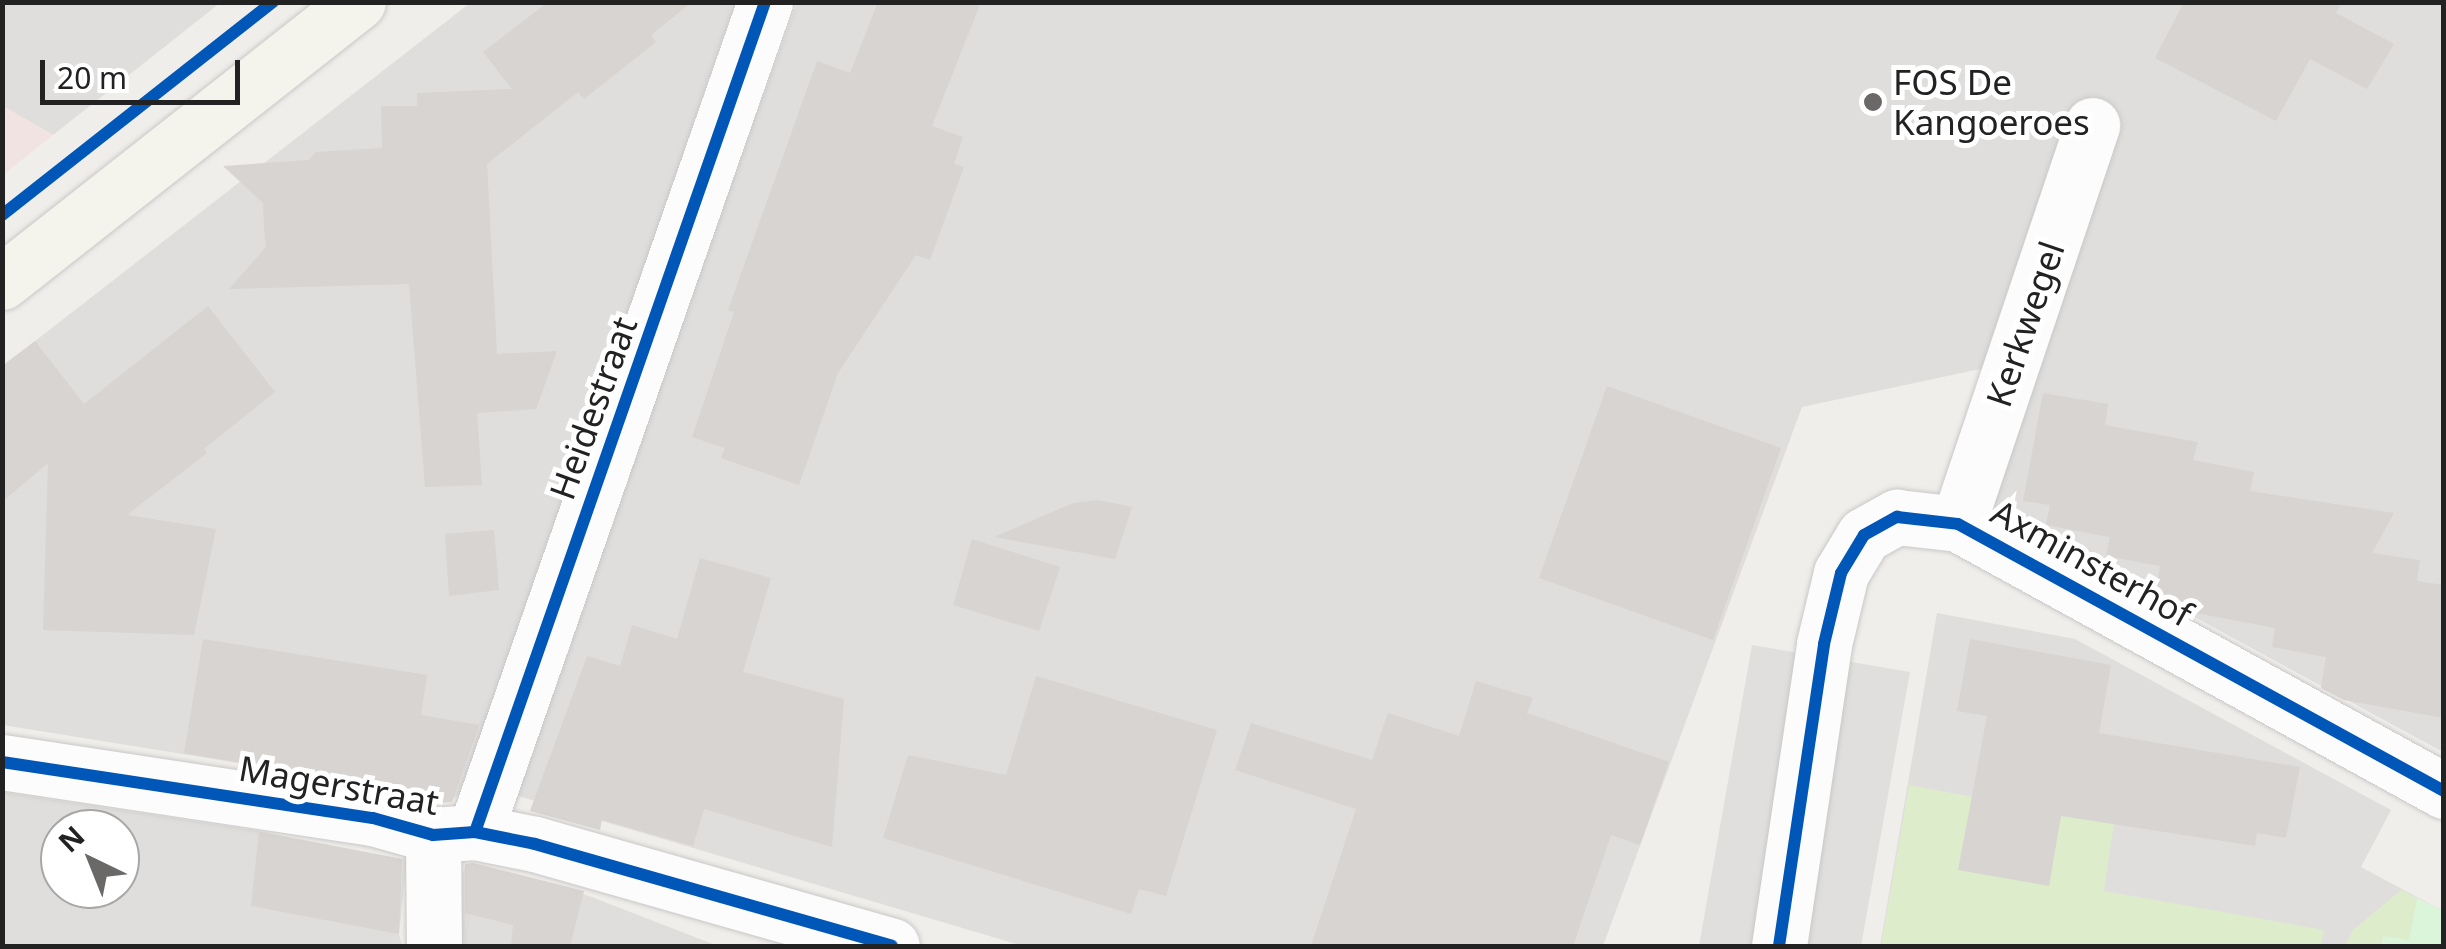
<!DOCTYPE html>
<style>
body{margin:0}
#map{position:relative;width:2446px;height:949px;overflow:hidden;background:#f0eeeb;font-family:"Noto Sans",sans-serif}
div>[style]{position:absolute}
.residential>*{inset:0;background:#dfdedc}
.commercial>*{inset:0;background:#f1e3e1}
.grass>*{inset:0;background:#ddeccb}
.park>*{inset:0;background:#daf5da}
.parking>*{inset:0;background:#e0dfde}
.building>*{inset:0;background:#d7d4d2}
.roads{filter:drop-shadow(0 0 2px #c9c8c7) drop-shadow(0 0 2px #c9c8c7)}
.street>*{height:55px;margin:-27.5px;padding:0 27.5px;transform-origin:27.5px;border-radius:27.5px;background:#fdfcfc}
.secondary>*{height:55px;margin:-27.5px;padding:0 27.5px;transform-origin:27.5px;border-radius:27.5px;background:#f4f4ed}
.cycleway>*{height:12px;margin:-6px;padding:0 6px;transform-origin:6px;border-radius:6px;background:#0057b8}
.dots>*{width:28px;height:28px;translate:-50% -50%;box-sizing:border-box;border:5px solid #fff;border-radius:50%}
span{translate:-50% -50%;white-space:nowrap;text-align:center;line-height:1.15;-webkit-text-stroke:10px #fff;paint-order:stroke}
.poi-label{font-size:35px;color:#222}
.left{translate:0 -50%;text-align:left}
.street-label{font-size:35px;color:#222}
.frame{position:absolute;inset:0;border:5px solid #222;pointer-events:none}
.north{position:absolute;left:40px;top:809px;width:100px;height:100px;box-sizing:border-box;background:#fff;border:2px solid #a7a7a7;border-radius:50%;rotate:317deg;font-size:28px;font-weight:700;line-height:40px;text-align:center;color:#222}
.north::after{content:'';display:block;margin:auto;width:35px;height:45px;background:#6a6968;clip-path:polygon(50% 0,100% 100%,50% 72%,0 100%)}
.scale{position:absolute;left:40px;top:60px;width:200px;height:45px;box-sizing:border-box;border:5px solid #222;border-top:0;padding-left:12px;font-size:30px;line-height:35px;white-space:nowrap;color:#222;-webkit-text-stroke:8px #fff;paint-order:stroke}
</style>
<div id="map">
<div class="residential">
<div style="clip-path:polygon(3px 3px,220px 3px,53px 135px,3px 106px)"></div>
<div style="clip-path:polygon(470px 3px,735px 3px,464px 792px,454px 798px,3px 725px,3px 366px)"></div>
<div style="clip-path:polygon(797px 3px,2443px 3px,2443px 752px,1985px 503px,2021px 382px,1980px 369px,1802px 407px,1603px 946px,1023px 946px,508px 793px)"></div>
<div style="clip-path:polygon(1937px 613px,2075px 639px,2391px 810px,2361px 867px,2443px 911px,2443px 946px,1880px 946px)"></div>
<div style="clip-path:polygon(evenodd,2px 792px,259px 831px,407px 860px,399px 934px,402px 946px,3px 946px,2px 792px,60px 829px,120px 829px,120px 889px,60px 889px,60px 829px)"></div>
<div style="clip-path:polygon(465px 865px,584px 894px,718px 946px,459px 946px,454px 911px)"></div>
</div>
<div class="commercial">
<div style="clip-path:polygon(3px 106px,53px 135px,3px 175px)"></div>
</div>
<div class="grass">
<div style="clip-path:polygon(1909px 785px,2114px 823px,2104px 891px,2324px 930px,2321px 946px,1881px 946px)"></div>
<div style="clip-path:polygon(2401px 890px,2417px 898px,2409px 941px,2383px 936px,2381px 946px,2345px 946px,2353px 930px)"></div>
</div>
<div class="park">
<div style="clip-path:polygon(2417px 898px,2443px 911px,2443px 946px,2381px 946px,2383px 936px,2409px 940px)"></div>
</div>
<div class="parking">
<div style="clip-path:polygon(1752px 645px,1910px 672px,1861px 946px,1699px 946px)"></div>
</div>
<div class="building">
<div style="clip-path:polygon(548px 2px,692px 2px,651px 35px,656px 42px,584px 99px,578px 92px,487px 164px,497px 354px,557px 351px,536px 409px,477px 413px,482px 485px,425px 487px,409px 284px,229px 289px,266px 247px,264px 226px,263px 203px,223px 166px,309px 160px,316px 152px,382px 148px,381px 106px,417px 106px,417px 93px,512px 89px,483px 52px)"></div>
<div style="clip-path:polygon(878px 2px,981px 2px,932px 126px,963px 137px,954px 164px,964px 167px,930px 260px,916px 255px,838px 373px,799px 485px,721px 458px,725px 448px,692px 437px,734px 312px,728px 310px,817px 61px,850px 73px)"></div>
<div style="clip-path:polygon(2184px 2px,2342px 2px,2336px 13px,2394px 44px,2367px 89px,2310px 59px,2276px 121px,2155px 58px)"></div>
<div style="clip-path:polygon(208px 306px,275px 392px,204px 449px,207px 453px,127px 515px,216px 529px,194px 635px,43px 630px,48px 463px,2px 502px,2px 366px,35px 341px,84px 404px)"></div>
<div style="clip-path:polygon(1607px 386px,1781px 448px,1713px 640px,1539px 578px)"></div>
<div style="clip-path:polygon(2043px 393px,2108px 404px,2105px 425px,2198px 442px,2193px 460px,2254px 472px,2250px 491px,2394px 513px,2372px 553px,2420px 560px,2417px 581px,2444px 585px,2444px 718px,2344px 700px,2321px 688px,2326px 657px,2272px 647px,2275px 628px,2180px 610px,2155px 597px,2160px 566px,2106px 556px,2110px 537px,2046px 525px,2050px 505px,2023px 501px)"></div>
<div style="clip-path:polygon(1098px 500px,1132px 507px,1115px 559px,994px 537px,1073px 503px)"></div>
<div style="clip-path:polygon(494px 530px,499px 590px,449px 596px,445px 534px)"></div>
<div style="clip-path:polygon(972px 539px,1060px 567px,1039px 631px,953px 605px)"></div>
<div style="clip-path:polygon(700px 558px,771px 578px,743px 672px,844px 699px,832px 847px,704px 809px,693px 846px,602px 820px,600px 830px,530px 811px,587px 656px,620px 666px,632px 625px,677px 639px)"></div>
<div style="clip-path:polygon(203px 639px,427px 675px,421px 715px,479px 725px,452px 802px,436px 803px,378px 787px,184px 753px)"></div>
<div style="clip-path:polygon(1970px 639px,2111px 665px,2099px 733px,2300px 767px,2286px 838px,2257px 833px,2255px 846px,2061px 816px,2049px 886px,1958px 870px,1987px 716px,1957px 711px)"></div>
<div style="clip-path:polygon(1036px 676px,1217px 730px,1166px 896px,1139px 889px,1131px 914px,883px 838px,908px 755px,1006px 775px)"></div>
<div style="clip-path:polygon(1476px 681px,1533px 698px,1527px 713px,1669px 762px,1640px 845px,1611px 835px,1573px 946px,1311px 946px,1356px 809px,1235px 770px,1251px 723px,1372px 760px,1388px 713px,1459px 736px)"></div>
<div style="clip-path:polygon(259px 832px,402px 859px,399px 934px,251px 906px)"></div>
<div style="clip-path:polygon(473px 863px,584px 891px,570px 946px,511px 946px,513px 925px,465px 913px,465px 864px)"></div>
</div>
<div class="roads">
<div class="street">
<div style="left:1958px;top:524px;width:421px;rotate:-71.4deg"></div>
<div style="left:2px;top:762px;width:375px;rotate:8.6deg"></div>
<div style="left:373px;top:818px;width:62px;rotate:15.8deg"></div>
<div style="left:433px;top:835px;width:42px;rotate:-4.1deg"></div>
<div style="left:475px;top:832px;width:61px;rotate:11.3deg"></div>
<div style="left:535px;top:844px;width:371px;rotate:15.9deg"></div>
<div style="left:475px;top:832px;width:879px;rotate:-70.74deg"></div>
<div style="left:433px;top:835px;width:111px;rotate:89.5deg"></div>
<div style="left:1779px;top:946px;width:305px;rotate:-81.5deg"></div>
<div style="left:1824px;top:644px;width:73px;rotate:-76.5deg"></div>
<div style="left:1841px;top:573px;width:44px;rotate:-58.8deg"></div>
<div style="left:1864px;top:535px;width:38px;rotate:-29deg"></div>
<div style="left:1897px;top:517px;width:61px;rotate:6.5deg"></div>
<div style="left:1958px;top:524px;width:555px;rotate:28.78deg"></div>
</div>
<div class="secondary">
<div style="left:2px;top:282px;width:453px;rotate:-38.2deg"></div>
</div>
</div>
<div class="cycleway">
<div style="left:2px;top:215px;width:345px;rotate:-38.2deg"></div>
<div style="left:2px;top:762px;width:375px;rotate:8.6deg"></div>
<div style="left:373px;top:818px;width:62px;rotate:15.8deg"></div>
<div style="left:433px;top:835px;width:42px;rotate:-4.1deg"></div>
<div style="left:475px;top:832px;width:61px;rotate:11.3deg"></div>
<div style="left:535px;top:844px;width:371px;rotate:15.9deg"></div>
<div style="left:475px;top:832px;width:879px;rotate:-70.74deg"></div>
<div style="left:1779px;top:946px;width:305px;rotate:-81.5deg"></div>
<div style="left:1824px;top:644px;width:73px;rotate:-76.5deg"></div>
<div style="left:1841px;top:573px;width:44px;rotate:-58.8deg"></div>
<div style="left:1864px;top:535px;width:38px;rotate:-29deg"></div>
<div style="left:1897px;top:517px;width:61px;rotate:6.5deg"></div>
<div style="left:1958px;top:524px;width:555px;rotate:28.78deg"></div>
</div>
<div class="dots">
<div style="left:1873px;top:102px;background:#6a6968"></div>
</div>
<div class="poi-label">
<span class="left" style="left:1893px;top:102px">FOS De<br>Kangoeroes</span>
</div>
<div class="street-label">
<span style="left:2025px;top:324px;rotate:-71deg">Kerkwegel</span>
<span style="left:593px;top:408px;rotate:-70deg">Heidestraat</span>
<span style="left:2092px;top:563px;rotate:29deg">Axminsterhof</span>
<span style="left:339px;top:785px;rotate:10deg">Magerstraat</span>
</div>
<div class="frame"></div>
<div class="north">N</div>
<div class="scale">20 m</div>
</div>
